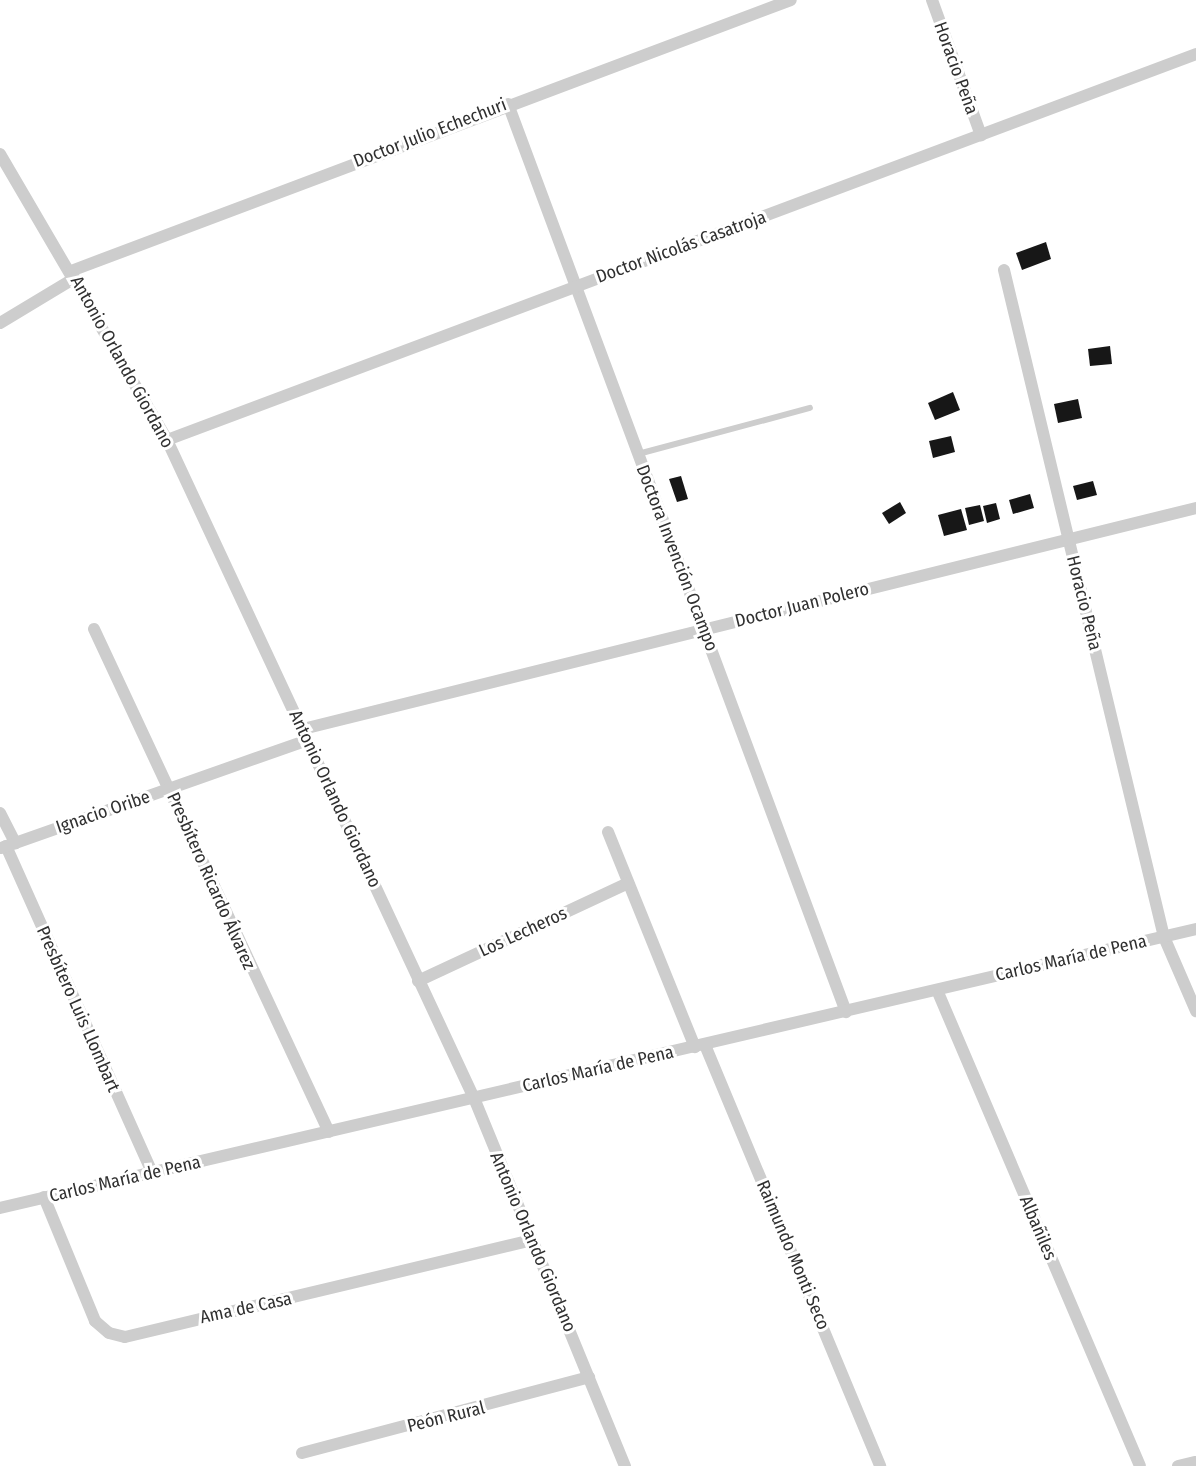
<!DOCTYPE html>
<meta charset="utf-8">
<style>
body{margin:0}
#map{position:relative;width:1196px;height:1466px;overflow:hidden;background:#fff;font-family:"Fira Sans Condensed",sans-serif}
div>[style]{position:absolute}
.building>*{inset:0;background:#171717}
.lane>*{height:6px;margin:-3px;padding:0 3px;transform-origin:3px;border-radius:3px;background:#cdcdcd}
.street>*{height:12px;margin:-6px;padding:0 6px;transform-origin:6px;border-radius:6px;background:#cdcdcd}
span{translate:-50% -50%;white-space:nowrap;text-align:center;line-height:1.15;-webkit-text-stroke:6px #fff;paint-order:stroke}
.street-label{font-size:18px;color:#303030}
</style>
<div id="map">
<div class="building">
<div style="clip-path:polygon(1046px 242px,1051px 259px,1022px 270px,1016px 253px)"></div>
<div style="clip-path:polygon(1110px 346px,1112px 364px,1090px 366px,1088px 349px)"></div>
<div style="clip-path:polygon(953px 392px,960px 410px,935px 420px,928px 403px)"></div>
<div style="clip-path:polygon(1078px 399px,1082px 418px,1058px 423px,1054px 404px)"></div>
<div style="clip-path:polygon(951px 436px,955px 452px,933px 458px,929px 441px)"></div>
<div style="clip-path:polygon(681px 476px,688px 499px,677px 502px,669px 479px)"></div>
<div style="clip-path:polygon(1093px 481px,1097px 495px,1077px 500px,1073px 486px)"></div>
<div style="clip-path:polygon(1030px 494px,1034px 508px,1013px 514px,1009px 500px)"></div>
<div style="clip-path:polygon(900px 502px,906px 513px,889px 524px,882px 513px)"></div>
<div style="clip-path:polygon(996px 503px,1000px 519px,987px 523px,983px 506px)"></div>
<div style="clip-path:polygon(980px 505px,984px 521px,969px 525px,965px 508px)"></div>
<div style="clip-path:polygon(961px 509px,967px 530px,944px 536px,938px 515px)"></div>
</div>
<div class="lane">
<div style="left:638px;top:454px;width:178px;rotate:-15deg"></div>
</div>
<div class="street">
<div style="left:932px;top:0;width:144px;rotate:70.1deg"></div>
<div style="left:508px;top:104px;width:969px;rotate:69.58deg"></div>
<div style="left:0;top:154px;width:331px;rotate:59.7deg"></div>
<div style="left:167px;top:440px;width:726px;rotate:64.99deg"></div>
<div style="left:474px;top:1098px;width:398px;rotate:67.7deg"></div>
<div style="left:1004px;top:270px;width:686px;rotate:76.51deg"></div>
<div style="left:1164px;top:937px;width:81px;rotate:66.6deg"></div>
<div style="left:71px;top:271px;width:769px;rotate:-20.63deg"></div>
<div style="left:0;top:323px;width:87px;rotate:-31deg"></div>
<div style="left:167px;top:440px;width:1099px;rotate:-20.56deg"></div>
<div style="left:94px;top:629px;width:555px;rotate:64.96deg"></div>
<div style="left:303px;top:729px;width:920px;rotate:-13.9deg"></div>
<div style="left:0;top:813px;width:34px;rotate:63deg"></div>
<div style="left:608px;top:832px;width:232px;rotate:68deg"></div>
<div style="left:6px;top:846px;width:357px;rotate:65.9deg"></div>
<div style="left:1px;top:848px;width:325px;rotate:-19.4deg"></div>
<div style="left:418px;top:981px;width:232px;rotate:-25deg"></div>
<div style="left:937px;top:990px;width:517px;rotate:66.9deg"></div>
<div style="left:705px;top:1045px;width:456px;rotate:67.4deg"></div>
<div style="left:44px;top:1197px;width:134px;rotate:67.6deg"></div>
<div style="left:95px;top:1321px;width:18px;rotate:41deg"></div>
<div style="left:109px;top:1333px;width:16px;rotate:14deg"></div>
<div style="left:125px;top:1337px;width:417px;rotate:-13.4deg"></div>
<div style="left:0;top:1208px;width:1228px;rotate:-13.13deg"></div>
<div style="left:302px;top:1453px;width:297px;rotate:-14.8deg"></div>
<div style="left:1178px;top:1466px;width:18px;rotate:-13deg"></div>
</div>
<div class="street-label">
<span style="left:956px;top:68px;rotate:70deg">Horacio Peña</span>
<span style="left:430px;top:133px;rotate:-21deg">Doctor Julio Echechuri</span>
<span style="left:681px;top:247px;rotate:-20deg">Doctor Nicolás Casatroja</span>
<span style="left:122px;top:362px;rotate:61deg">Antonio Orlando Giordano</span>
<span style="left:677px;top:558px;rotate:69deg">Doctora Invención Ocampo</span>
<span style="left:1084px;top:603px;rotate:76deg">Horacio Peña</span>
<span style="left:802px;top:605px;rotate:-14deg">Doctor Juan Polero</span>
<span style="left:335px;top:799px;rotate:65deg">Antonio Orlando Giordano</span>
<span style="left:103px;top:812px;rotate:-19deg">Ignacio Oribe</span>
<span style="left:211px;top:881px;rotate:66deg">Presbítero Ricardo Álvarez</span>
<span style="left:523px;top:932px;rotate:-25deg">Los Lecheros</span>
<span style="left:1071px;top:958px;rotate:-13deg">Carlos María de Pena</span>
<span style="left:78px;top:1009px;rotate:66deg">Presbítero Luis Llombart</span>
<span style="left:598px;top:1069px;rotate:-13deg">Carlos María de Pena</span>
<span style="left:125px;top:1179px;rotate:-13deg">Carlos María de Pena</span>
<span style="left:1038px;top:1228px;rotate:67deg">Albañiles</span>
<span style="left:533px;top:1242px;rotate:67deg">Antonio Orlando Giordano</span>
<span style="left:793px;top:1255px;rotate:67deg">Raimundo Monti Seco</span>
<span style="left:246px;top:1308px;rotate:-12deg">Ama de Casa</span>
<span style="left:446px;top:1417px;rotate:-14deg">Peón Rural</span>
</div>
</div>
